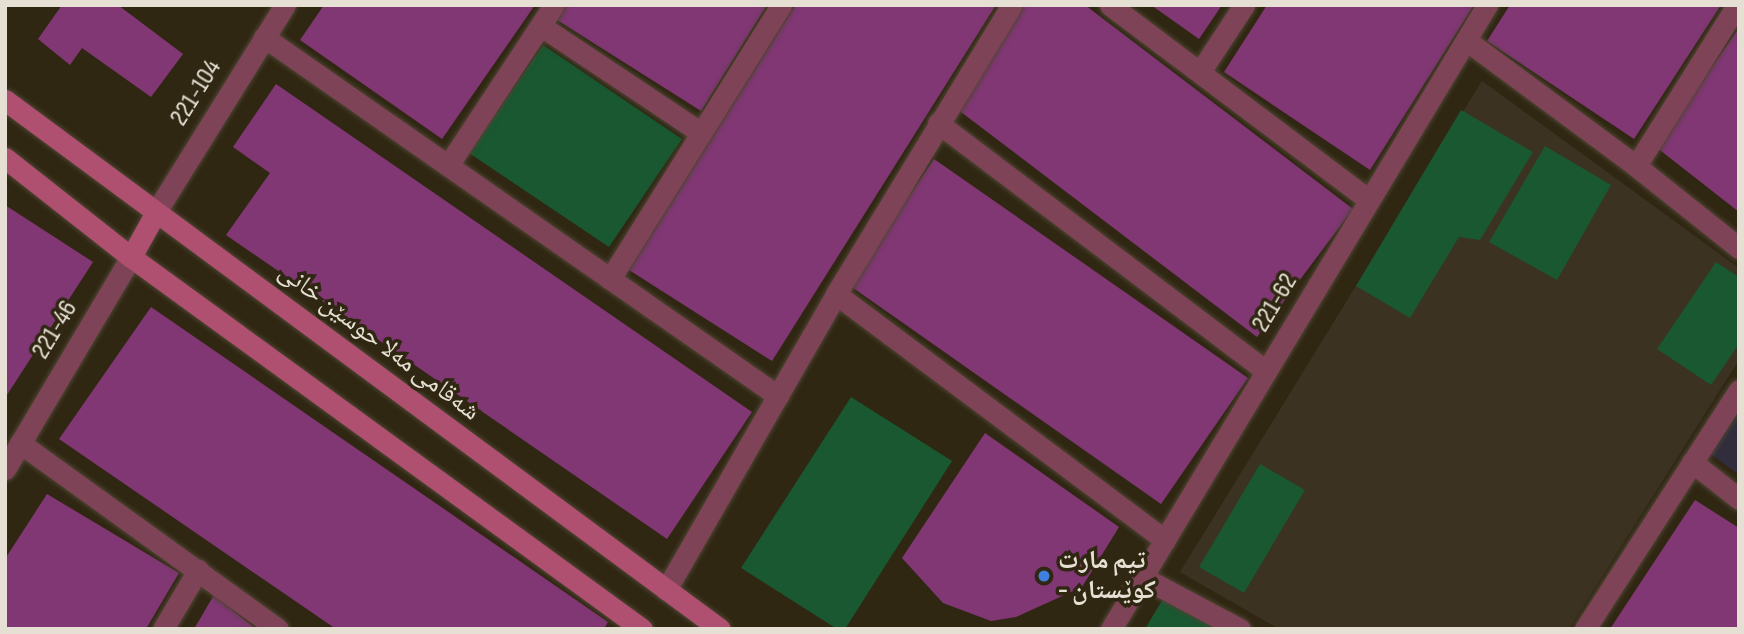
<!DOCTYPE html>
<meta charset="utf-8">
<style>
body{margin:0}
#map{position:relative;width:1744px;height:634px;overflow:hidden;background:#302713;font-family:"Sofia Sans Condensed","Noto Naskh Arabic",sans-serif}
div>[style]{position:absolute}
.commercial>*{inset:0;background:#322d3d}
.education>*{inset:0;background:#3b3222}
.green>*{inset:0;background:#195831}
.building>*{inset:0;background:#813774}
.roads{filter:drop-shadow(0 0 2px #4d4532) drop-shadow(0 0 2px #4d4532)}
.street>*{height:21px;margin:-10.5px;padding:0 10.5px;transform-origin:10.5px;border-radius:10.5px;background:#7f4357}
.secondary>*{height:21px;margin:-10.5px;padding:0 10.5px;transform-origin:10.5px;border-radius:10.5px;background:#af5070}
.dots>*{width:19px;height:19px;translate:-50% -50%;box-sizing:border-box;border:4px solid #302713;border-radius:50%}
span{translate:-50% -50%;white-space:nowrap;text-align:center;line-height:1.15;-webkit-text-stroke:7px #302713;paint-order:stroke}
.street-label{font-size:26px;color:#e5e0d3}
.poi-label{font-size:26px;color:#e5e0d3;font-weight:700}
.left{translate:0 -50%;text-align:left}
.frame{position:absolute;inset:0;border:7px solid #e5e0d3;pointer-events:none}
</style>
<div id="map">
<div class="commercial">
<div style="clip-path:polygon(1739px 414px,1739px 473px,1738px 474px,1709px 453px)"></div>
</div>
<div class="education">
<div style="clip-path:polygon(1482px 81px,1739px 268px,1739px 360px,1569px 629px,1279px 629px,1180px 572px)"></div>
</div>
<div class="green">
<div style="clip-path:polygon(543px 45px,682px 139px,609px 247px,469px 153px)"></div>
<div style="clip-path:polygon(1461px 110px,1533px 152px,1480px 240px,1459px 237px,1410px 318px,1356px 286px)"></div>
<div style="clip-path:polygon(1545px 146px,1611px 185px,1557px 280px,1489px 242px)"></div>
<div style="clip-path:polygon(1716px 262px,1739px 277px,1739px 344px,1711px 385px,1657px 349px)"></div>
<div style="clip-path:polygon(851px 397px,952px 461px,845px 629px,837px 629px,741px 568px)"></div>
<div style="clip-path:polygon(1260px 464px,1305px 490px,1244px 593px,1199px 567px)"></div>
<div style="clip-path:polygon(1164px 597px,1219px 629px,1145px 629px)"></div>
</div>
<div class="building">
<div style="clip-path:polygon(62px 5px,118px 5px,183px 54px,151px 97px,82px 48px,70px 65px,38px 39px)"></div>
<div style="clip-path:polygon(324px 5px,535px 5px,442px 139px,300px 40px)"></div>
<div style="clip-path:polygon(567px 5px,767px 5px,701px 111px,557px 20px)"></div>
<div style="clip-path:polygon(795px 5px,996px 5px,772px 361px,629px 270px)"></div>
<div style="clip-path:polygon(1022px 5px,1085px 5px,1353px 209px,1257px 337px,957px 109px)"></div>
<div style="clip-path:polygon(1151px 5px,1222px 5px,1199px 39px)"></div>
<div style="clip-path:polygon(1267px 5px,1474px 5px,1370px 170px,1224px 72px)"></div>
<div style="clip-path:polygon(1510px 5px,1721px 5px,1634px 139px,1487px 41px)"></div>
<div style="clip-path:polygon(1739px 28px,1739px 212px,1656px 147px)"></div>
<div style="clip-path:polygon(276px 84px,752px 412px,667px 539px,226px 235px,270px 173px,233px 147px)"></div>
<div style="clip-path:polygon(934px 159px,1248px 378px,1161px 504px,849px 285px)"></div>
<div style="clip-path:polygon(5px 205px,93px 262px,5px 398px)"></div>
<div style="clip-path:polygon(151px 307px,608px 622px,604px 629px,336px 629px,59px 439px)"></div>
<div style="clip-path:polygon(985px 433px,1119px 527px,1082px 587px,1016px 617px,991px 621px,943px 603px,902px 558px)"></div>
<div style="clip-path:polygon(47px 494px,179px 573px,146px 629px,5px 629px,5px 559px)"></div>
<div style="clip-path:polygon(1695px 500px,1739px 528px,1739px 629px,1610px 629px)"></div>
<div style="clip-path:polygon(214px 595px,256px 629px,194px 629px)"></div>
</div>
<div class="roads">
<div class="street">
<div style="left:1110px;top:5px;width:324px;rotate:37deg"></div>
<div style="left:541px;top:26px;width:191px;rotate:33.7deg"></div>
<div style="left:264px;top:37px;width:627px;rotate:34.93deg"></div>
<div style="left:1466px;top:40px;width:212px;rotate:36.5deg"></div>
<div style="left:1636px;top:166px;width:132px;rotate:38.5deg"></div>
<div style="left:1200px;top:72px;width:80px;rotate:-56.7deg"></div>
<div style="left:938px;top:123px;width:411px;rotate:37.1deg"></div>
<div style="left:449px;top:164px;width:191px;rotate:-56.6deg"></div>
<div style="left:1636px;top:166px;width:190px;rotate:-57.9deg"></div>
<div style="left:156px;top:212px;width:244px;rotate:-58.1deg"></div>
<div style="left:610px;top:279px;width:323px;rotate:-58deg"></div>
<div style="left:836px;top:294px;width:411px;rotate:36.8deg"></div>
<div style="left:20px;top:443px;width:318px;rotate:35.8deg"></div>
<div style="left:1692px;top:462px;width:60px;rotate:38.2deg"></div>
<div style="left:5px;top:469px;width:247px;rotate:-59.3deg"></div>
<div style="left:1142px;top:577px;width:111px;rotate:28deg"></div>
<div style="left:666px;top:590px;width:341px;rotate:-60.1deg"></div>
<div style="left:836px;top:294px;width:338px;rotate:-58.7deg"></div>
<div style="left:163px;top:629px;width:69px;rotate:-59.3deg"></div>
<div style="left:1111px;top:629px;width:729px;rotate:-58.93deg"></div>
<div style="left:1585px;top:629px;width:284px;rotate:-57.2deg"></div>
</div>
<div class="secondary">
<div style="left:5px;top:100px;width:889px;rotate:36.5deg"></div>
<div style="left:5px;top:158px;width:160px;rotate:38.2deg"></div>
<div style="left:131px;top:257px;width:632px;rotate:36.05deg"></div>
<div style="left:131px;top:257px;width:51px;rotate:-60.9deg"></div>
</div>
</div>
<div class="dots">
<div style="left:1044px;top:576px;background:#3f7fe0"></div>
</div>
<div class="street-label">
<span style="left:196px;top:93px;rotate:-58deg">221-104</span>
<span style="left:1275px;top:303px;rotate:-59deg">221-62</span>
<span style="left:55px;top:330px;rotate:-59deg">221-46</span>
<span style="left:379px;top:342px;rotate:37deg">شەقامی مەلا حوسێن خانی</span>
</div>
<div class="poi-label">
<span class="left" style="left:1058px;top:576px">تیم مارت<br>- کوێستان</span>
</div>
<div class="frame"></div>
</div>
